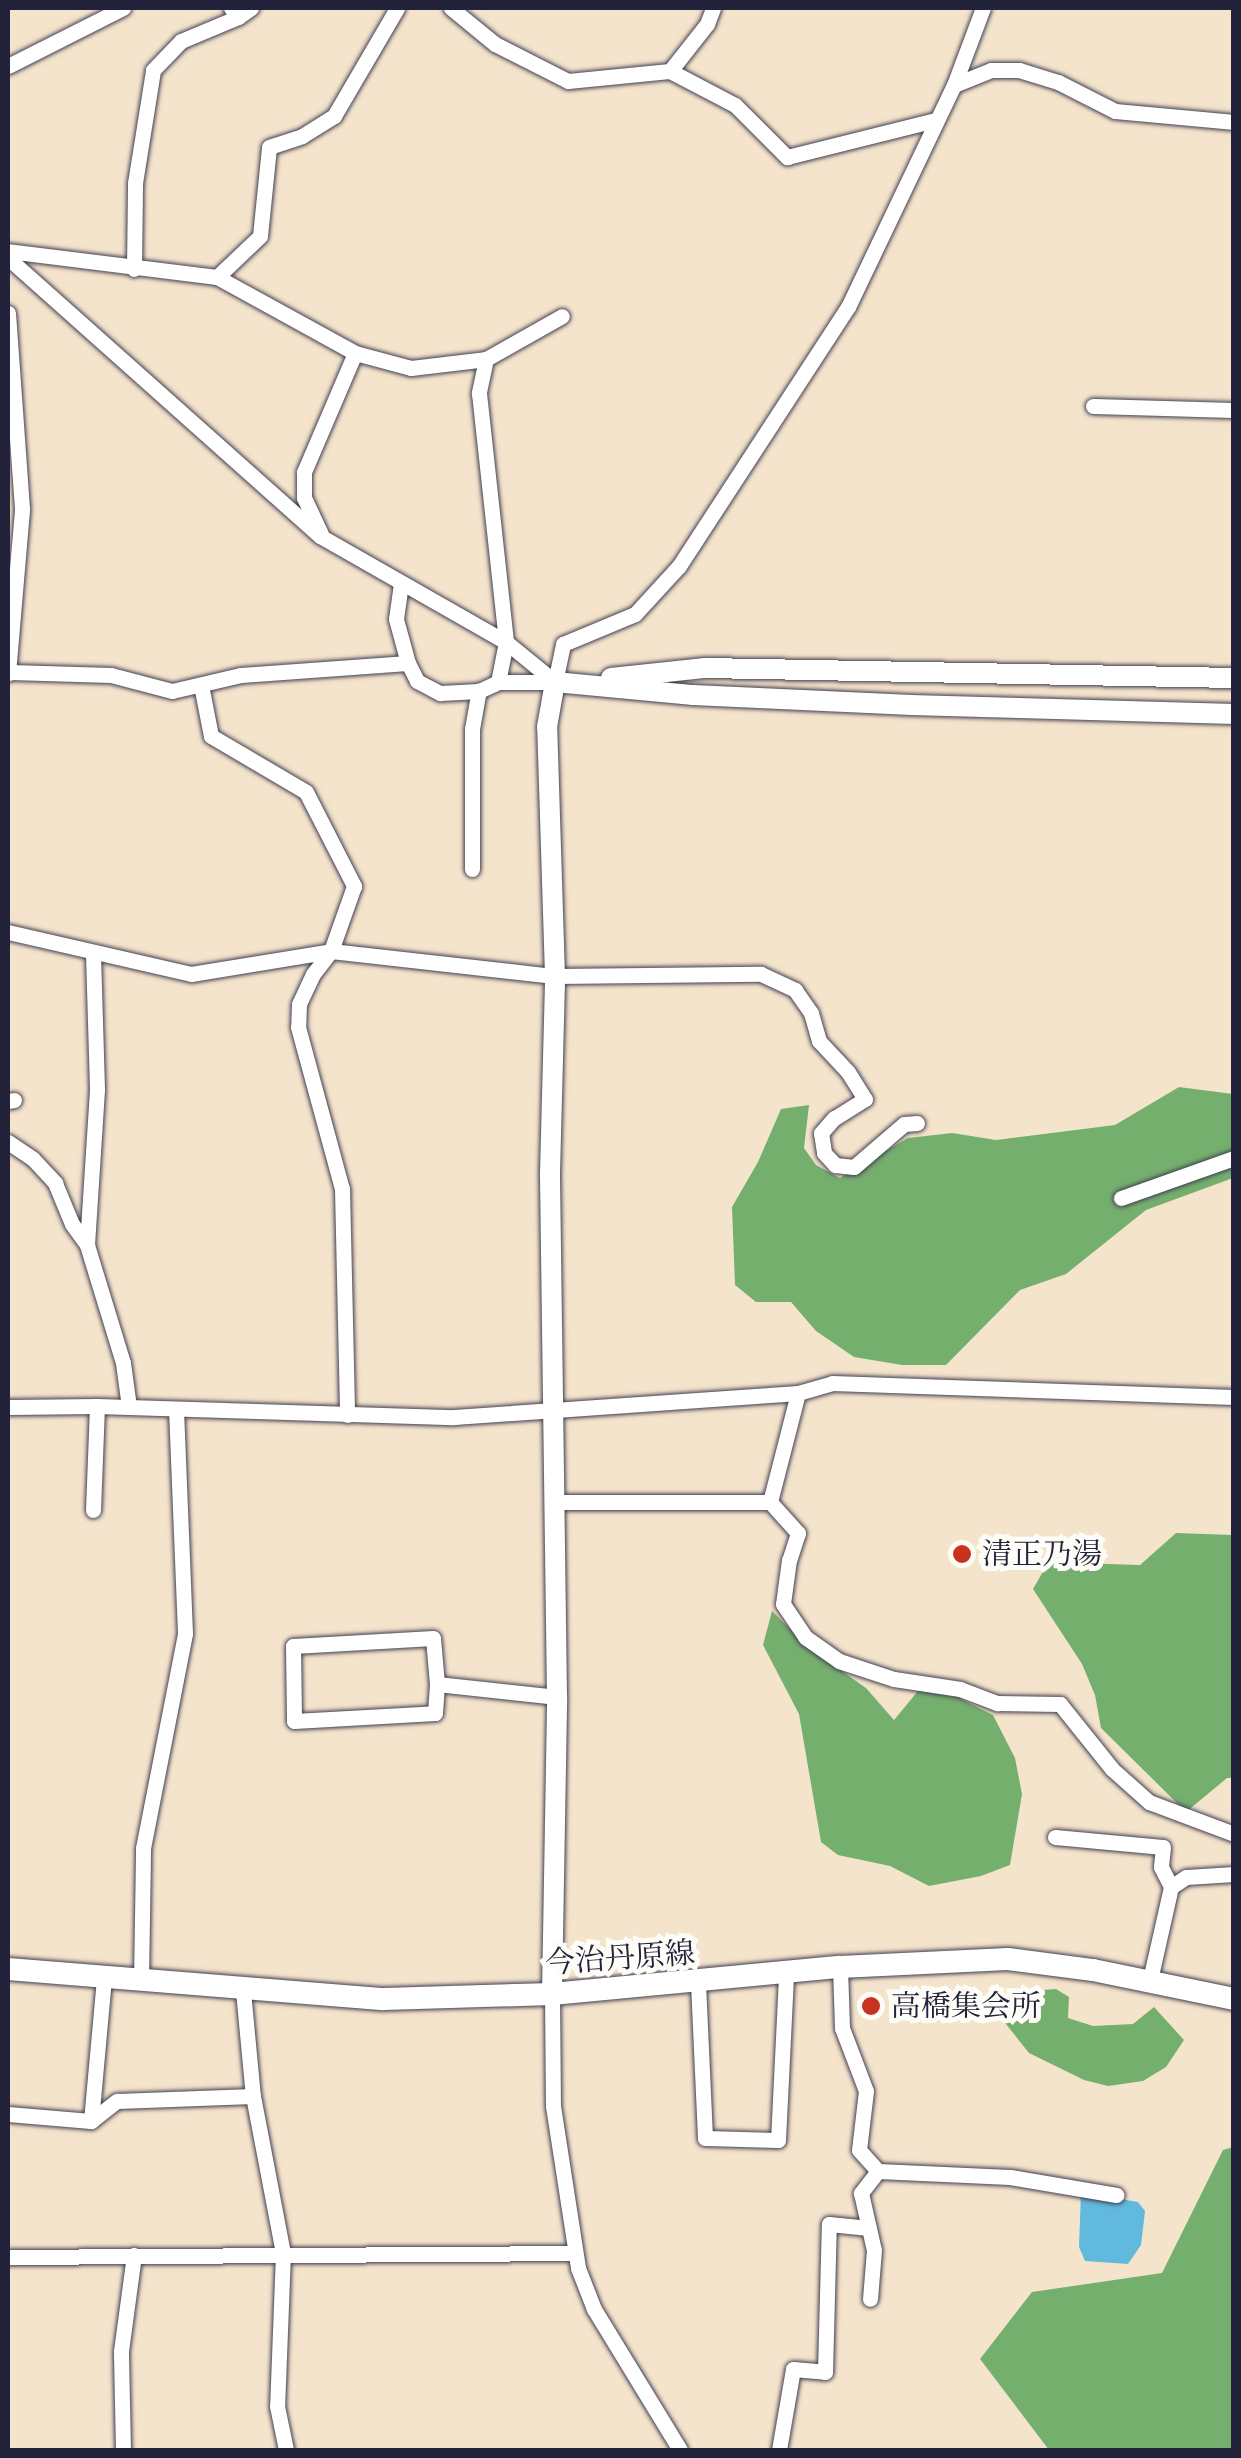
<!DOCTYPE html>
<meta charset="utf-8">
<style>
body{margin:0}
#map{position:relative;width:1241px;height:2458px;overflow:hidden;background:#f5e4cc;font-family:Alegreya,"Noto Serif JP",serif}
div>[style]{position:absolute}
.forest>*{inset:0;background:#75af6e}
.water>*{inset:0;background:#61b9de}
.roads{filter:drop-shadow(0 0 2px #423f51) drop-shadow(0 0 2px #423f51)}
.minor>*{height:15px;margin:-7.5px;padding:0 7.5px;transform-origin:7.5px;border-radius:7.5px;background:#fff}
.tertiary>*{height:20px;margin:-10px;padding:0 10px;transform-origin:10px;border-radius:10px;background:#fff}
.secondary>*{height:22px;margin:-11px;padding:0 11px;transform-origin:11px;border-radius:11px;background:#fff}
.dots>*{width:28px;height:28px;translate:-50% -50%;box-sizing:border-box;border:5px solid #fdfcf7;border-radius:50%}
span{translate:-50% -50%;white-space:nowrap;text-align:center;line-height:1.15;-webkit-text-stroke:10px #fdfcf7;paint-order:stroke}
.poi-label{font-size:30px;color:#22223b}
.left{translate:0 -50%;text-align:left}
.street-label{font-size:30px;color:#22223b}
.frame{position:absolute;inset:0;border:10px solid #22223b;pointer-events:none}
</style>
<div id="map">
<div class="forest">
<div style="clip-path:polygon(1179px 1087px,1233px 1094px,1233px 1178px,1146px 1210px,1066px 1274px,1020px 1290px,946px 1365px,902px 1365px,854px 1357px,816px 1331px,791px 1302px,756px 1302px,735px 1285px,732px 1207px,758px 1162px,781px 1109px,809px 1105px,804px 1148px,816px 1165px,840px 1178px,908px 1138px,952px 1133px,996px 1140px,1115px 1125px)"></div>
<div style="clip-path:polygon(1176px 1533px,1233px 1535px,1233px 1778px,1227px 1778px,1186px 1812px,1101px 1728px,1095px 1695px,1082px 1664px,1033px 1589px,1052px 1556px,1074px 1563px,1140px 1565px)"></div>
<div style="clip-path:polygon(772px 1611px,809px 1648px,866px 1688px,894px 1720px,918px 1691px,957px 1697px,993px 1715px,1015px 1758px,1022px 1794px,1010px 1865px,981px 1876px,929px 1886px,890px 1866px,838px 1855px,821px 1842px,799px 1714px,763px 1645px)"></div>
<div style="clip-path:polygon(1056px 1989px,1069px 1997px,1068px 2018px,1093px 2026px,1133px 2024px,1154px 2007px,1184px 2040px,1166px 2067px,1143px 2081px,1108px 2086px,1084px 2080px,1029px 2053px,998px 2014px,1030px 1991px)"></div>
<div style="clip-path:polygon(1233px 2147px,1233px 2450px,1049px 2450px,980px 2359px,1032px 2292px,1162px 2273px,1223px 2150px)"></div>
</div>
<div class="water">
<div style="clip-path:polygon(1081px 2192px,1138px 2202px,1145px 2211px,1141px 2245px,1128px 2264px,1085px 2261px,1079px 2247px)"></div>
</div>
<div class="roads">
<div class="minor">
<div style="left:231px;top:8px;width:11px;rotate:52deg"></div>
<div style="left:238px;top:17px;width:16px;rotate:-35deg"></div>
<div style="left:451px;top:8px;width:57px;rotate:39.3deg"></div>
<div style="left:495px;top:44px;width:82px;rotate:26.9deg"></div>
<div style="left:568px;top:81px;width:102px;rotate:-5.6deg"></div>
<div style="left:670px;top:71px;width:73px;rotate:27.6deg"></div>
<div style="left:735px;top:105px;width:74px;rotate:45deg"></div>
<div style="left:787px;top:157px;width:153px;rotate:-14deg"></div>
<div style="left:8px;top:66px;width:129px;rotate:-26.8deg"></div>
<div style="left:670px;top:71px;width:60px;rotate:-51.8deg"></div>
<div style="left:707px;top:24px;width:17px;rotate:-69deg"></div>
<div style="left:954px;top:85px;width:82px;rotate:-69.4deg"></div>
<div style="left:8px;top:251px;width:211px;rotate:7.1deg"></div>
<div style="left:217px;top:277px;width:158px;rotate:28.8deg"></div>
<div style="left:355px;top:353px;width:58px;rotate:15deg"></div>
<div style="left:411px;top:368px;width:76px;rotate:-6.8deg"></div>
<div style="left:486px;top:359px;width:35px;rotate:102deg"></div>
<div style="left:479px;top:393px;width:250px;rotate:83.8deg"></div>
<div style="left:506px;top:642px;width:41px;rotate:101.3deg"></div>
<div style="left:8px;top:258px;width:418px;rotate:41.7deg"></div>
<div style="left:320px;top:536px;width:214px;rotate:29.7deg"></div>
<div style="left:506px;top:642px;width:63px;rotate:39.2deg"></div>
<div style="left:134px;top:269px;width:86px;rotate:-89.3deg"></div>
<div style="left:135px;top:183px;width:114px;rotate:-80.9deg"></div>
<div style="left:153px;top:70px;width:40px;rotate:-46deg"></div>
<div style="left:181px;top:41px;width:62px;rotate:-22.8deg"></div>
<div style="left:217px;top:277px;width:59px;rotate:-43.6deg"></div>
<div style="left:260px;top:236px;width:89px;rotate:-84.2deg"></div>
<div style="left:269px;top:147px;width:35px;rotate:-18deg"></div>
<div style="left:302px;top:136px;width:38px;rotate:-32deg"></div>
<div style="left:334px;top:116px;width:125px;rotate:-59.7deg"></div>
<div style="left:8px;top:313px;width:197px;rotate:85.9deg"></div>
<div style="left:22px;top:510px;width:164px;rotate:94.9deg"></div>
<div style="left:486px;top:359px;width:87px;rotate:-29.5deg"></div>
<div style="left:1093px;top:406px;width:141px;rotate:1.6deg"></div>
<div style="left:321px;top:534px;width:40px;rotate:-115deg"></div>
<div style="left:304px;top:498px;width:26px;rotate:-90deg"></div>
<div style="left:304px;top:472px;width:129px;rotate:-66.8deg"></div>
<div style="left:408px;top:663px;width:20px;rotate:63deg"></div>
<div style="left:417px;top:681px;width:26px;rotate:28deg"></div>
<div style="left:440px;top:693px;width:39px;rotate:-3deg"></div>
<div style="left:479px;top:691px;width:21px;rotate:-25deg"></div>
<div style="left:498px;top:682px;width:57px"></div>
<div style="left:10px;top:672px;width:101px;rotate:1.7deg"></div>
<div style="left:111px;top:675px;width:63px;rotate:14.7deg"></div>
<div style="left:172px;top:691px;width:71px;rotate:-13.1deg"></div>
<div style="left:241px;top:675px;width:167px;rotate:-4.1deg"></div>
<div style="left:408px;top:663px;width:46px;rotate:-105.3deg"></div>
<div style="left:396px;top:619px;width:34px;rotate:-82deg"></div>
<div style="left:555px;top:682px;width:39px;rotate:-78deg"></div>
<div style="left:563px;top:644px;width:78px;rotate:-22.6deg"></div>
<div style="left:635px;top:614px;width:65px;rotate:-47.5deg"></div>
<div style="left:679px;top:566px;width:309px;rotate:-56.9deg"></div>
<div style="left:848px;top:307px;width:246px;rotate:-64.5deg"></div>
<div style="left:954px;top:85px;width:40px;rotate:-22deg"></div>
<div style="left:991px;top:70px;width:28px"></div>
<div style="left:1019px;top:70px;width:41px;rotate:17.1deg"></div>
<div style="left:1058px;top:82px;width:64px;rotate:27deg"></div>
<div style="left:1115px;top:111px;width:120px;rotate:5.3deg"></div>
<div style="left:201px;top:685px;width:52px;rotate:78.9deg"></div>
<div style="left:211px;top:736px;width:110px;rotate:30.5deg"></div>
<div style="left:306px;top:792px;width:106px;rotate:62.9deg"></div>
<div style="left:354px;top:886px;width:69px;rotate:109.5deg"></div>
<div style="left:331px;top:951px;width:29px;rotate:128deg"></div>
<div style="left:313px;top:974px;width:33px;rotate:115deg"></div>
<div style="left:299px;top:1004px;width:23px;rotate:92deg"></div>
<div style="left:298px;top:1027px;width:168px;rotate:74.8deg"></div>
<div style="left:342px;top:1189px;width:226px;rotate:88.7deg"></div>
<div style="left:472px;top:869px;width:140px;rotate:-90deg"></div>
<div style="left:472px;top:729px;width:39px;rotate:-80deg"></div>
<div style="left:8px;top:932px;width:188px;rotate:12.9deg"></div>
<div style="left:191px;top:974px;width:142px;rotate:-9.3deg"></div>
<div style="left:331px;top:951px;width:225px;rotate:6.4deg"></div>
<div style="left:555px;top:976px;width:206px;rotate:-0.6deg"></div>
<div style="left:761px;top:974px;width:38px;rotate:25deg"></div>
<div style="left:795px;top:990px;width:28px;rotate:55deg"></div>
<div style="left:811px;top:1013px;width:29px;rotate:74deg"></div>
<div style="left:819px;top:1041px;width:42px;rotate:46.9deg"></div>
<div style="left:848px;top:1072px;width:32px;rotate:58deg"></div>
<div style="left:865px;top:1099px;width:36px;rotate:148deg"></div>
<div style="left:834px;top:1118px;width:20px;rotate:131deg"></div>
<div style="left:821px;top:1133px;width:20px;rotate:81deg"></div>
<div style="left:824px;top:1153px;width:16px;rotate:47deg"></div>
<div style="left:835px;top:1165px;width:19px;rotate:6deg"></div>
<div style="left:854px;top:1167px;width:66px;rotate:-40.7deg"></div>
<div style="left:904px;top:1124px;width:13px;rotate:-4deg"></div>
<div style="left:93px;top:954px;width:136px;rotate:88.3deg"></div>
<div style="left:97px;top:1090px;width:155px;rotate:93.7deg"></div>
<div style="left:87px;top:1245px;width:123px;rotate:73deg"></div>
<div style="left:123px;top:1363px;width:44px;rotate:82.2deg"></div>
<div style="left:8px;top:1101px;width:6px;rotate:-9deg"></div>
<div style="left:8px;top:1142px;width:30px;rotate:34deg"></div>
<div style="left:33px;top:1159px;width:33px;rotate:47deg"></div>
<div style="left:55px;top:1183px;width:44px;rotate:67.5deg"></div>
<div style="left:72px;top:1224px;width:26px;rotate:54deg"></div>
<div style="left:1121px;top:1198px;width:120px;rotate:-19.5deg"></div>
<div style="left:798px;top:1393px;width:113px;rotate:104.4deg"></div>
<div style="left:770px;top:1502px;width:42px;rotate:47.9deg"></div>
<div style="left:798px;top:1533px;width:28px;rotate:108deg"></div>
<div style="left:789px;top:1560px;width:44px;rotate:97.8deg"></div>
<div style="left:783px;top:1604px;width:40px;rotate:56deg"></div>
<div style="left:805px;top:1637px;width:42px;rotate:35.2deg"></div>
<div style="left:839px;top:1661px;width:58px;rotate:18.1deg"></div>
<div style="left:894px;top:1679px;width:67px;rotate:8.6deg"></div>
<div style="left:960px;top:1689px;width:40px;rotate:21deg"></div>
<div style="left:997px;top:1703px;width:63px;rotate:0.9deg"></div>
<div style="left:1060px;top:1704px;width:83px;rotate:51.3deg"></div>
<div style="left:1112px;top:1769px;width:50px;rotate:41.7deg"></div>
<div style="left:1149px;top:1802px;width:91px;rotate:20.6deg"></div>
<div style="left:8px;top:1407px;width:89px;rotate:-0.6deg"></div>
<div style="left:97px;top:1406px;width:357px;rotate:1.8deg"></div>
<div style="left:454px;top:1417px;width:345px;rotate:-4deg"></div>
<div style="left:798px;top:1393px;width:35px;rotate:-16deg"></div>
<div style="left:832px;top:1383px;width:402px;rotate:2deg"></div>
<div style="left:554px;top:1502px;width:216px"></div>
<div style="left:93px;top:1510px;width:104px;rotate:-87.8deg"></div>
<div style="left:437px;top:1684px;width:46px;rotate:-95deg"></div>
<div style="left:433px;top:1638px;width:140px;rotate:176.7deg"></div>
<div style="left:293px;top:1646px;width:75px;rotate:89.2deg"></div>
<div style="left:294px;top:1721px;width:141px;rotate:-3.2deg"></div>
<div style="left:435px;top:1713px;width:29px;rotate:-86deg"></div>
<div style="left:437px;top:1684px;width:121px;rotate:6.2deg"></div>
<div style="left:1055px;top:1837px;width:108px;rotate:5.3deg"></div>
<div style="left:1163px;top:1847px;width:20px;rotate:96deg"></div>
<div style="left:1161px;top:1867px;width:22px;rotate:63deg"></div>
<div style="left:840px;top:1967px;width:61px;rotate:88.1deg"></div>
<div style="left:842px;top:2028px;width:67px;rotate:69.1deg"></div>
<div style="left:866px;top:2091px;width:59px;rotate:96.8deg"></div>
<div style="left:859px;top:2150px;width:28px;rotate:48deg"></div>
<div style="left:878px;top:2171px;width:28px;rotate:128deg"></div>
<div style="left:861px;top:2193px;width:58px;rotate:77.2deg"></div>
<div style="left:874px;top:2250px;width:49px;rotate:94.7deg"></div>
<div style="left:1150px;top:1980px;width:95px;rotate:-77.3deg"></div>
<div style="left:1171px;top:1887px;width:18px;rotate:-34deg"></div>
<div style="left:1186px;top:1877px;width:48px;rotate:-3.6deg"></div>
<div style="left:141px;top:1981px;width:133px;rotate:-89.1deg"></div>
<div style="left:143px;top:1848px;width:219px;rotate:-78.9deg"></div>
<div style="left:185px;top:1633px;width:223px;rotate:-92.3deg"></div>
<div style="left:698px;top:1983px;width:155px;rotate:87.4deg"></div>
<div style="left:705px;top:2138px;width:73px;rotate:1.6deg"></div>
<div style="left:778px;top:2140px;width:166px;rotate:-87.2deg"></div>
<div style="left:243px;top:1991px;width:105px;rotate:84.6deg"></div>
<div style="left:253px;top:2096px;width:160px;rotate:79.2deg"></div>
<div style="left:283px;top:2253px;width:153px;rotate:92.2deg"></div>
<div style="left:277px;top:2406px;width:45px;rotate:78.4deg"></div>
<div style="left:552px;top:1994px;width:112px;rotate:89.5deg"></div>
<div style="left:553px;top:2106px;width:164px;rotate:81.2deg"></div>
<div style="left:578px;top:2268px;width:44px;rotate:68.7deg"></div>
<div style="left:594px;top:2309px;width:165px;rotate:58.6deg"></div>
<div style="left:8px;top:2114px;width:83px;rotate:4.8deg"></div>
<div style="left:91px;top:2121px;width:33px;rotate:-38deg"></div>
<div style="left:117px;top:2101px;width:136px;rotate:-2.1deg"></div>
<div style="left:91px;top:2121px;width:144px;rotate:-84.8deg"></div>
<div style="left:878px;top:2171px;width:132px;rotate:2.6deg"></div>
<div style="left:1010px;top:2177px;width:108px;rotate:9.6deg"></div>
<div style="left:8px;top:2257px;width:567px;rotate:-0.4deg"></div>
<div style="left:123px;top:2450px;width:99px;rotate:-91.2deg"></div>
<div style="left:121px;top:2351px;width:97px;rotate:-82.3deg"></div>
<div style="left:779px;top:2450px;width:82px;rotate:-80.2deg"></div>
<div style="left:793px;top:2369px;width:32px;rotate:5deg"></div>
<div style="left:825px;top:2372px;width:148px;rotate:-88.5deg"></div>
<div style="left:829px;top:2224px;width:40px;rotate:5.7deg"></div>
</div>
<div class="tertiary">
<div style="left:611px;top:678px;width:95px;rotate:-6.1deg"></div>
<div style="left:705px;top:668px;width:529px;rotate:1.08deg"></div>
<div style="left:555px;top:682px;width:139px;rotate:5.4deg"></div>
<div style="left:693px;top:695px;width:219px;rotate:2.6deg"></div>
<div style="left:912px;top:705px;width:322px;rotate:1.6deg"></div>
<div style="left:552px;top:1994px;width:297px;rotate:-89deg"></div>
<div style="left:557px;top:1697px;width:524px;rotate:-90.77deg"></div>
<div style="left:550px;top:1173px;width:197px;rotate:-88.5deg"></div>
<div style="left:555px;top:976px;width:249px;rotate:-91.8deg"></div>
<div style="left:547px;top:727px;width:46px;rotate:-79.9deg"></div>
</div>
<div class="secondary">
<div style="left:8px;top:1969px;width:377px;rotate:4.6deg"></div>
<div style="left:384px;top:1999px;width:168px;rotate:-1.7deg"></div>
<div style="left:552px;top:1994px;width:289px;rotate:-5.4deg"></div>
<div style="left:840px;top:1967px;width:168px;rotate:-2.7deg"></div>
<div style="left:1008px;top:1959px;width:86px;rotate:7.4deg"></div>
<div style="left:1093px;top:1970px;width:144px;rotate:11.6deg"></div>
</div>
</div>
<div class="dots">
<div style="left:962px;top:1554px;background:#c8321e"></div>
<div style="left:871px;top:2006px;background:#c8321e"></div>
</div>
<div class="poi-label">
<span class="left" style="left:982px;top:1554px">清正乃湯</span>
<span class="left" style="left:891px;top:2006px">高橋集会所</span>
</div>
<div class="street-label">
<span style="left:620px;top:1958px;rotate:-4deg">今治丹原線</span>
</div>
<div class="frame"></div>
</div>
